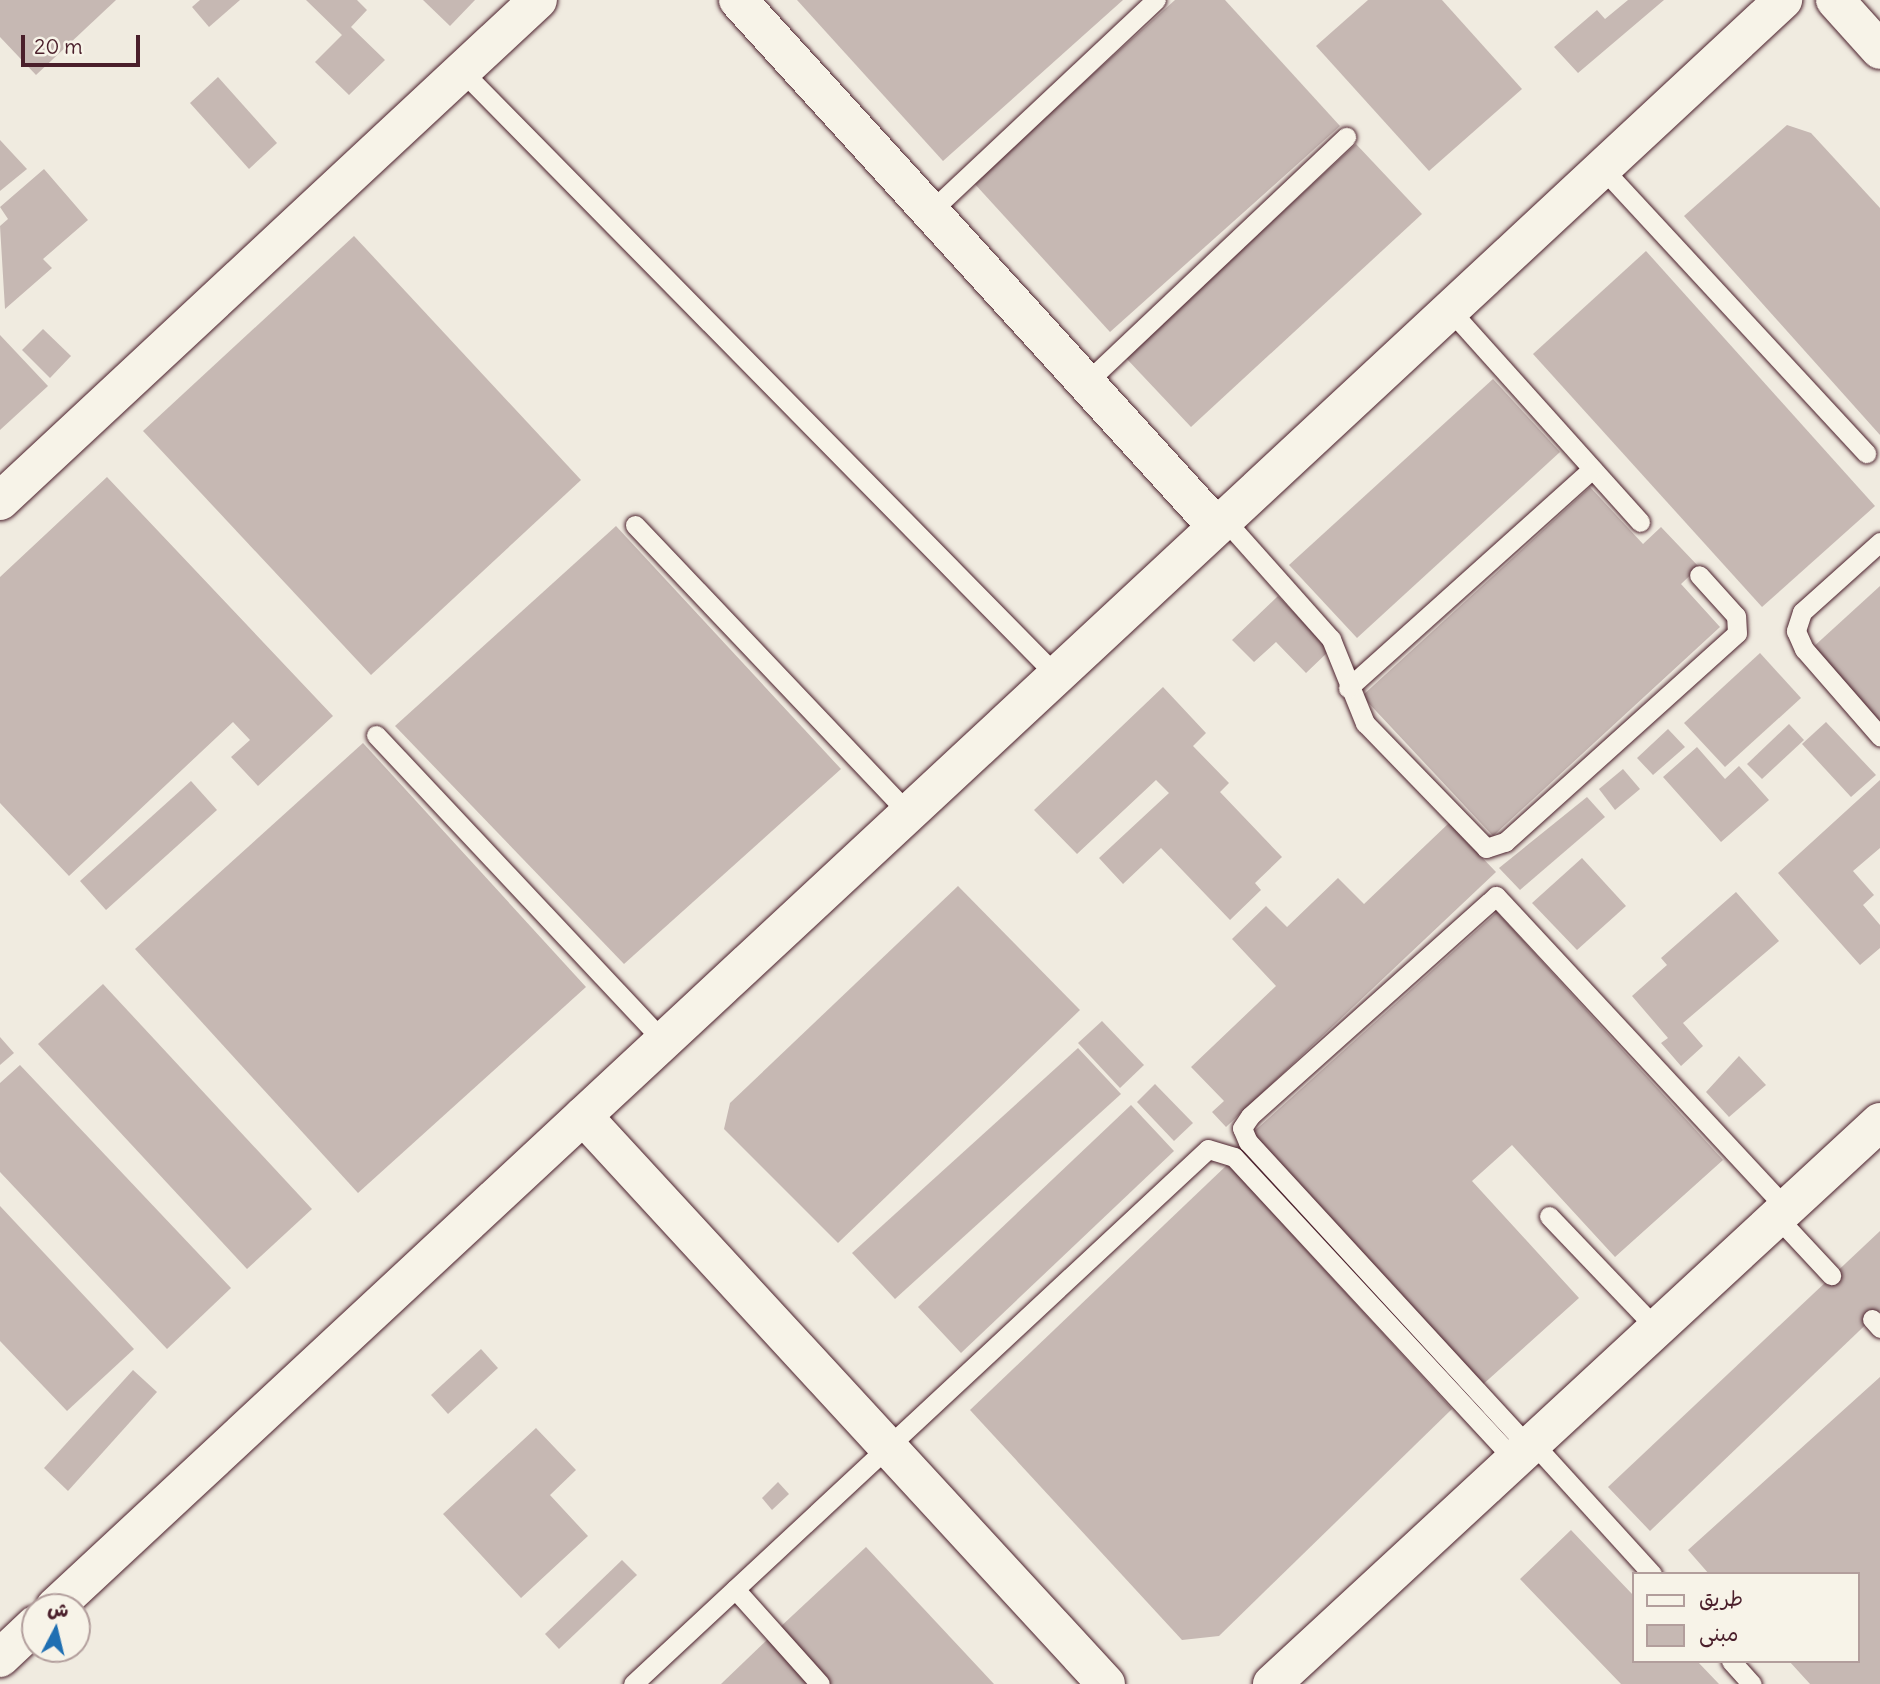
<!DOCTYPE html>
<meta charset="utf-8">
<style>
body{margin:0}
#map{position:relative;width:1880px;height:1684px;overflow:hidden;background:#f0ebe0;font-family:Delius,"Playpen Sans Arabic",sans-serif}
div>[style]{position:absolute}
.building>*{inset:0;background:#c6b8b3}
.roads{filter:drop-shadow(0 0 2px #4a1f2b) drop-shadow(0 0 2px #4a1f2b)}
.service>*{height:19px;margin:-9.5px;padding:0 9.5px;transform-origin:9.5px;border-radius:9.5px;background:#f7f3e8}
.minor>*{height:38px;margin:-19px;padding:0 19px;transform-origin:19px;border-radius:19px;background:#f7f3e8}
span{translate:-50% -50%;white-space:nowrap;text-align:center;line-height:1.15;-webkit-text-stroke:5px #f7f3e8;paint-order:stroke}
.legend{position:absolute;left:1632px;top:1572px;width:228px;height:91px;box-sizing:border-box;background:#f7f3e8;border:2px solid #b29e9c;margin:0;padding:9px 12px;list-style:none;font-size:21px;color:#4a1f2b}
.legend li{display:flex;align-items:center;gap:14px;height:35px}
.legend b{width:35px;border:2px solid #b29e9c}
.north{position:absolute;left:21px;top:1593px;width:70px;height:70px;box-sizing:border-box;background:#f7f3e8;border:2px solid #b29e9c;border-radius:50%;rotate:7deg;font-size:19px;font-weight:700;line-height:28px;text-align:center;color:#4a1f2b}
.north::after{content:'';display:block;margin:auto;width:24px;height:32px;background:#1f6fb2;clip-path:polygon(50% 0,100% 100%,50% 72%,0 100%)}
.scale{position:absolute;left:21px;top:35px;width:119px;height:32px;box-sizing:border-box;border:4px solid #4a1f2b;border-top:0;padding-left:9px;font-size:21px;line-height:24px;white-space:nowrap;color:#4a1f2b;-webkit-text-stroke:5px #f7f3e8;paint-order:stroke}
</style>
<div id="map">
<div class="building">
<div style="clip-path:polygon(0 0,116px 0,36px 75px,0 37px)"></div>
<div style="clip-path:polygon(200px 0,240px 0,209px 27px,192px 7px)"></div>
<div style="clip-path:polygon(306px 0,357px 0,367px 10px,351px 27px,385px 60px,349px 95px,315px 62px,342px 35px)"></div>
<div style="clip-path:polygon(423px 0,475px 0,450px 26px)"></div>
<div style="clip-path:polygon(797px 0,1123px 0,943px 161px)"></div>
<div style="clip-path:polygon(1175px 0,1225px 0,1340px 126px,1110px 332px,973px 182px)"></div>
<div style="clip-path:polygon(1368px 0,1442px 0,1522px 89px,1429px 171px,1316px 46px)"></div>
<div style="clip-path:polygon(1628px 0,1664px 0,1578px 73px,1554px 47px,1597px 10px,1605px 19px)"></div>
<div style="clip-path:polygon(218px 77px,277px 143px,249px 169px,190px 103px)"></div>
<div style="clip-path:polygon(1787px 125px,1811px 133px,1880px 208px,1880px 435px,1684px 216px)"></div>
<div style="clip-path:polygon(0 140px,27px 169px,0 191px)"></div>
<div style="clip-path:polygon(1356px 144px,1422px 214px,1191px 427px,1125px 357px)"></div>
<div style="clip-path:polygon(44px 169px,88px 220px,43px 259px,52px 268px,5px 309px,0 226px,8px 219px,0 207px)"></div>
<div style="clip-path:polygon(354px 236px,581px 480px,371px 675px,143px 431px)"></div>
<div style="clip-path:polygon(1646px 251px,1875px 506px,1762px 607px,1533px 354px)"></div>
<div style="clip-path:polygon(43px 329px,71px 356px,50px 378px,22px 350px)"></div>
<div style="clip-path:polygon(0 335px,48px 386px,0 430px)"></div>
<div style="clip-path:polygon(1493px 379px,1560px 452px,1357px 638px,1289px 565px)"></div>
<div style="clip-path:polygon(107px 477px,333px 716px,258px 786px,231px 757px,250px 740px,233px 722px,69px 876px,0 803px,0 577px)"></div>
<div style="clip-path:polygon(1590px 487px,1643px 544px,1661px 527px,1699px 567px,1681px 584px,1720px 627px,1493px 836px,1362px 696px)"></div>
<div style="clip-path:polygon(616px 526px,841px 769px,624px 964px,395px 726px)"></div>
<div style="clip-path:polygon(1880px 586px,1880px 723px,1811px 649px)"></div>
<div style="clip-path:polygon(1278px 596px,1330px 650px,1306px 673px,1276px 642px,1254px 662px,1232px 640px)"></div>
<div style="clip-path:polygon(1760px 653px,1801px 698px,1725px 767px,1684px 723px)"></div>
<div style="clip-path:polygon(1163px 687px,1206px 733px,1193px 746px,1229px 783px,1220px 792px,1282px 857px,1255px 883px,1261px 890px,1230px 920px,1161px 848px,1123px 884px,1099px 858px,1169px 793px,1156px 780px,1077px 854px,1034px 810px)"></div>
<div style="clip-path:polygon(1826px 722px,1876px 775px,1851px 797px,1802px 744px)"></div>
<div style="clip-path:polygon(1789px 724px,1804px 740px,1762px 779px,1747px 764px)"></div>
<div style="clip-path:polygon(1668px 729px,1685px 747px,1653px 775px,1637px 758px)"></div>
<div style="clip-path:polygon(363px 743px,586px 987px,358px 1193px,135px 949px)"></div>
<div style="clip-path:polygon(1697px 747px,1725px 779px,1739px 766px,1769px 800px,1721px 842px,1663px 777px)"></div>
<div style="clip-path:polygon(1623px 769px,1640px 789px,1615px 810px,1599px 789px)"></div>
<div style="clip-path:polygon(1880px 780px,1880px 848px,1853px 871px,1874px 895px,1863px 905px,1880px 925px,1880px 948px,1860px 965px,1778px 873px)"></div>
<div style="clip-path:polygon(191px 781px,217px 810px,106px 910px,80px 881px)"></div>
<div style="clip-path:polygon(1587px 797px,1605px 817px,1520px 890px,1499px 868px)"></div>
<div style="clip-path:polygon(1449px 823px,1496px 872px,1226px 1127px,1212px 1112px,1224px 1101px,1191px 1067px,1276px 986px,1232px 939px,1266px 906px,1287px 927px,1338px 878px,1364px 904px)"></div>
<div style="clip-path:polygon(1582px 858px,1626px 906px,1577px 950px,1532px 903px)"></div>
<div style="clip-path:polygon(958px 886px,1080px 1010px,838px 1243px,724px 1129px,730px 1103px)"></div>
<div style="clip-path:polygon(1736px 892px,1779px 941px,1683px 1023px,1703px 1046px,1681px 1066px,1661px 1043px,1668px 1038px,1632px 996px,1667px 965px,1661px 958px)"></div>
<div style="clip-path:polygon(1497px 912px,1723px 1160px,1615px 1257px,1512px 1145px,1472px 1181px,1579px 1298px,1480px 1387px,1250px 1135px)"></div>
<div style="clip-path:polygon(103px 984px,312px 1209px,247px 1269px,38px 1044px)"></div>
<div style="clip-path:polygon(1102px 1021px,1144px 1065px,1120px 1088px,1078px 1043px)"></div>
<div style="clip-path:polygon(0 1037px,14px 1053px,0 1065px)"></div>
<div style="clip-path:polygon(1078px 1048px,1121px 1094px,895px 1299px,852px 1253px)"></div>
<div style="clip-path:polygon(1739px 1056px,1766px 1085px,1729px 1117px,1706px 1092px)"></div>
<div style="clip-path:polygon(20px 1065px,231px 1288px,167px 1349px,0 1172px,0 1083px)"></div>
<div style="clip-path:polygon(1155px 1084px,1193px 1123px,1174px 1141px,1137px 1102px)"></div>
<div style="clip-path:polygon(1131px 1105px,1174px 1151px,961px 1353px,918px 1307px)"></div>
<div style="clip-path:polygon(1228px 1164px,1452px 1409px,1219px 1636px,1182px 1640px,970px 1410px)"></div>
<div style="clip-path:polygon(0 1206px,134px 1349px,67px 1411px,0 1341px)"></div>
<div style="clip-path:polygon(1880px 1231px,1880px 1311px,1650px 1531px,1608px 1487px)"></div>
<div style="clip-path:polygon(481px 1349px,498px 1368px,448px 1414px,431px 1395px)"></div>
<div style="clip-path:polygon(133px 1370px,157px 1392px,68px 1491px,44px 1468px)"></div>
<div style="clip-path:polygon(1880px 1377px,1880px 1684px,1810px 1684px,1789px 1661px,1857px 1661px,1857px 1574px,1709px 1574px,1688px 1550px)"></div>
<div style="clip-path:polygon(536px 1428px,576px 1470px,550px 1495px,588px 1536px,521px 1598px,443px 1514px)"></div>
<div style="clip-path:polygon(778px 1482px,789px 1494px,772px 1510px,762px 1498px)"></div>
<div style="clip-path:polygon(1571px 1530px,1633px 1595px,1633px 1661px,1697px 1661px,1719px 1684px,1621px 1684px,1520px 1579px)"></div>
<div style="clip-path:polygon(866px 1547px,994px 1684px,829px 1684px,778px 1629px)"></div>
<div style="clip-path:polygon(622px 1560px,637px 1575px,559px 1649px,545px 1634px)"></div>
<div style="clip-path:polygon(770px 1637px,812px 1684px,721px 1684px)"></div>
</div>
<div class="roads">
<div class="service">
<div style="left:462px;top:71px;width:847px;rotate:45.48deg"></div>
<div style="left:1604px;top:170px;width:386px;rotate:47.2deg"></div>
<div style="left:932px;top:210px;width:307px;rotate:-43.2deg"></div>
<div style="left:1449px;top:309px;width:286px;rotate:48.1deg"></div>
<div style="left:1089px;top:380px;width:354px;rotate:-43.4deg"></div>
<div style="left:1224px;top:519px;width:161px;rotate:48.3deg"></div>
<div style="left:1331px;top:639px;width:91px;rotate:68deg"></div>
<div style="left:1365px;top:723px;width:174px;rotate:45.9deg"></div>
<div style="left:1486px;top:848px;width:20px;rotate:-18deg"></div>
<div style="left:1505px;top:842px;width:312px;rotate:-42deg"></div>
<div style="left:1737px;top:633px;width:17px;rotate:-93deg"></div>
<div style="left:1736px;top:616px;width:55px;rotate:-132.1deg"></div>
<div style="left:635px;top:525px;width:397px;rotate:46.5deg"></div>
<div style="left:1880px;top:542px;width:105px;rotate:138.1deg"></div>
<div style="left:1802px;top:612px;width:20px;rotate:108deg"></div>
<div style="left:1796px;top:631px;width:20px;rotate:66deg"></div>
<div style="left:1804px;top:649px;width:116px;rotate:48.9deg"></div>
<div style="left:1348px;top:688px;width:328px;rotate:-41.9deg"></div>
<div style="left:376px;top:735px;width:420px;rotate:46.8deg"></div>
<div style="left:1549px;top:1216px;width:153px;rotate:46.3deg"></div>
<div style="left:1776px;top:1216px;width:81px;rotate:47deg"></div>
<div style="left:1872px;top:1319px;width:12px;rotate:48deg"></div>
<div style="left:1531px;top:1441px;width:180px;rotate:47.7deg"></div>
<div style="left:1527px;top:1445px;width:412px;rotate:-132.6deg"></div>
<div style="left:1248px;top:1142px;width:15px;rotate:-113deg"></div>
<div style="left:1242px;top:1128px;width:14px;rotate:-56deg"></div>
<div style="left:1250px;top:1116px;width:330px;rotate:-41.8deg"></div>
<div style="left:1496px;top:896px;width:425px;rotate:47.1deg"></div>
<div style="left:735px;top:1589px;width:127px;rotate:48.2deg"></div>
<div style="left:1731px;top:1661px;width:31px;rotate:48deg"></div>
<div style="left:633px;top:1684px;width:785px;rotate:-42.94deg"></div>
<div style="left:1208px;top:1149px;width:27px;rotate:17deg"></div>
<div style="left:1234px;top:1157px;width:410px;rotate:47.2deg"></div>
</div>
<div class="minor">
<div style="left:738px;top:0;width:711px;rotate:47.74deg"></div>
<div style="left:1835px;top:0;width:67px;rotate:48deg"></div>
<div style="left:0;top:501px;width:735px;rotate:-42.96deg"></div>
<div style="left:583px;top:1116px;width:772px;rotate:47.36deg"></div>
<div style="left:55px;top:1607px;width:2360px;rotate:-42.92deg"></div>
<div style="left:0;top:1658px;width:48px;rotate:-43.3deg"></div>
<div style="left:1272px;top:1684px;width:828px;rotate:-42.75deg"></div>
</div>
</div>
<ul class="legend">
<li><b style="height:9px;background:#f7f3e8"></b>طريق</li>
<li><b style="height:19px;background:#c6b8b3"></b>مبنى</li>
</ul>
<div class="north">ش</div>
<div class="scale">20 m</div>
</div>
